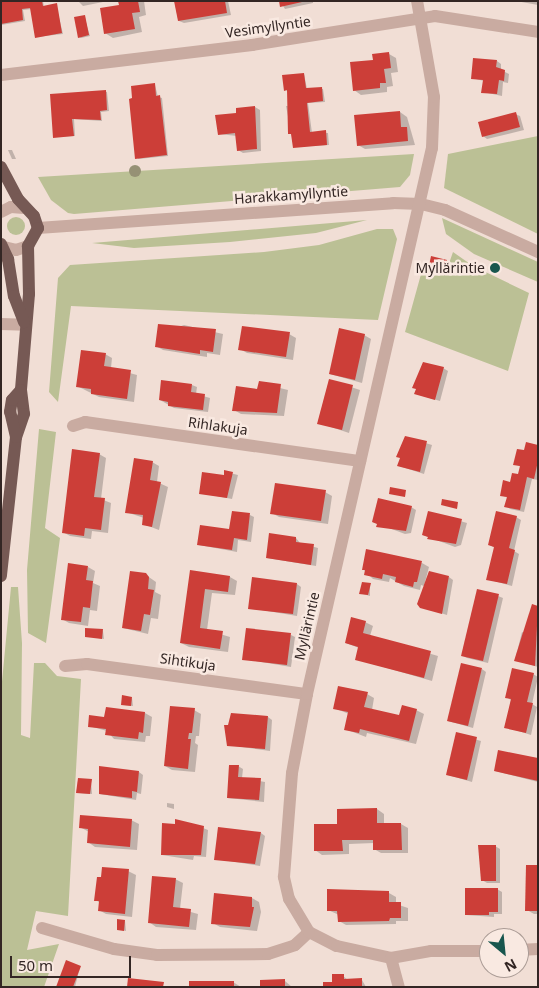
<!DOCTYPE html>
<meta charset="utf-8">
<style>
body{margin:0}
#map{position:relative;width:539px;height:988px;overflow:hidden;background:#f1ded5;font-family:"Noto Sans",sans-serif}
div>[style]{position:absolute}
.green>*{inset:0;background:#bbc095}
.round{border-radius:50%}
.shadow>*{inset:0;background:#0003}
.building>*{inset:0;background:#cc3e38}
.minor>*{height:12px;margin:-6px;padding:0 6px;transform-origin:6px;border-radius:6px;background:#c9aba1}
.major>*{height:12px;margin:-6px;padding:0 6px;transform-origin:6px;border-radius:6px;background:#765954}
.trees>*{width:12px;height:12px;margin:-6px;border-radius:50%;background:#969175}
.dots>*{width:14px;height:14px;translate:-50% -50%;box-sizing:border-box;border:2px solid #f9e9e1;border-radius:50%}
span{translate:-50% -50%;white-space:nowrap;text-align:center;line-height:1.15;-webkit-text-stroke:5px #f9e9e1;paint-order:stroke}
.street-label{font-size:14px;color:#332624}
.poi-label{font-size:14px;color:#332624}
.right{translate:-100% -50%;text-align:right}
.frame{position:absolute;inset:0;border:2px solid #332624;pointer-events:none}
.north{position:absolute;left:479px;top:928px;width:50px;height:50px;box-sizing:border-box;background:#f9e9e1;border:1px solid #aa9b95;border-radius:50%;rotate:152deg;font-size:14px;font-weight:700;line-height:20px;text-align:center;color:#332624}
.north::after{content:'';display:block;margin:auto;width:18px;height:22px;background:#18564e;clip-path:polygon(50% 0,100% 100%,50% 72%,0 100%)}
.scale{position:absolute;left:10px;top:956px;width:121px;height:22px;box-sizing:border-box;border:2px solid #332624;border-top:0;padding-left:6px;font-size:15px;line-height:18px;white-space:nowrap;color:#332624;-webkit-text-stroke:4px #f9e9e1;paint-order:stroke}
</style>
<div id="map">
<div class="green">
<div style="clip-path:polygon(538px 136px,538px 234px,444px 188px,448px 154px)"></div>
<div style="clip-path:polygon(414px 154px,410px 175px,400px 187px,74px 214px,68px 213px,51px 200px,38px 177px)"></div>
<div class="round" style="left:7px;top:217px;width:18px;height:18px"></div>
<div style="clip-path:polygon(442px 218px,538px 262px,538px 282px,474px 254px,446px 234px)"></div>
<div style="clip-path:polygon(367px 220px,316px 233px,230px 242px,134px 248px,92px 243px)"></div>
<div style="clip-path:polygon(377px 229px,393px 229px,397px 239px,378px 320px,71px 306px,58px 402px,49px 392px,58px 278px,70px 265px,264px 252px,319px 245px)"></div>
<div style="clip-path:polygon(453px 252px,473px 266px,529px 293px,508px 371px,405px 332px,423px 267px,446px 272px)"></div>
<div style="clip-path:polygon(39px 429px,56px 432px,45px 528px,60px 538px,46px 643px,28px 633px,27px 570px)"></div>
<div style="clip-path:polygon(11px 587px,18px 587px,22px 643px,21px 735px,30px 738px,34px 663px,45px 663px,57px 676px,81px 679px,68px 916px,36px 911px,27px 950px,59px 944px,44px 987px,1px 987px,1px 692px)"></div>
</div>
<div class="shadow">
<div style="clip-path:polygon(1px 1px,43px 1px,44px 7px,56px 5px,63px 34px,36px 37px,32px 9px,23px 10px,25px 21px,1px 25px)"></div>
<div style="clip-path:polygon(78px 1px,103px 1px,103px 2px,83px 6px)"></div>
<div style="clip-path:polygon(120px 1px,144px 1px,146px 15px,139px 17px,142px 32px,113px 38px,105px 33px,121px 6px)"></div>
<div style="clip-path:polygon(176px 1px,228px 1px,231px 15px,184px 23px,179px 21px)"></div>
<div style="clip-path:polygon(280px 1px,313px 1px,313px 3px,285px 9px)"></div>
<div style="clip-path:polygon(538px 1px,538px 5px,516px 1px)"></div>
<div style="clip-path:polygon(84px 16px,90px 36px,81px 38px,79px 37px)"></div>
<div style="clip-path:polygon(389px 54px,396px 58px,398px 72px,391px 73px,393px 86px,387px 87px,387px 92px,361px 95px,354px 90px,374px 61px)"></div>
<div style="clip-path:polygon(497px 61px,501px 64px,501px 70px,509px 74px,508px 83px,503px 82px,502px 96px,483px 92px,484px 81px,472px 78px)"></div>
<div style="clip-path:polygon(304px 74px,307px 89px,323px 89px,325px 102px,308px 103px,312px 133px,328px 133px,329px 145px,294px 147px,286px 106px,290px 106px,288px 91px,285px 90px)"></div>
<div style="clip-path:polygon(155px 85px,158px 97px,162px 98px,168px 156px,138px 159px)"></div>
<div style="clip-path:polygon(107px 92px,109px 111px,101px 112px,102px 121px,74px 119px,75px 136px,54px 137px,51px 95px)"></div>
<div style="clip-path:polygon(255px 107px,260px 110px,261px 151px,243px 153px,238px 150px,237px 136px,219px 134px,238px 114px)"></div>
<div style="clip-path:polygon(400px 112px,407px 117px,415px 145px,365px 149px,358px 145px)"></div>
<div style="clip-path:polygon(515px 114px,520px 116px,524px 130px,487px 139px,483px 136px)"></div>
<div style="clip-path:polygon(8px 150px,12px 150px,16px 159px,12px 159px)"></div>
<div style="clip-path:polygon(432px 258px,449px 262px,447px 270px,430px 266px)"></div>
<div style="clip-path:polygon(184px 325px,223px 334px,220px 355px,207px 353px,207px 357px,163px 350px,156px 346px,175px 328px)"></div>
<div style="clip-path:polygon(289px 334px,296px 338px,293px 360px,247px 353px,240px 349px)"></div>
<div style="clip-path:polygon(364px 335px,371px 339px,362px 383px,330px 374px)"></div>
<div style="clip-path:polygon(105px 354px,112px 358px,111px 368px,137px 375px,134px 402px,99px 397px,77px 386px)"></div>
<div style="clip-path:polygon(443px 368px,448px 371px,440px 401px,416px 394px)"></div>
<div style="clip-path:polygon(330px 380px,360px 390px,349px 433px,319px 423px)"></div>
<div style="clip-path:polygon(260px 383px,288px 390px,284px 416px,241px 414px,234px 410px,258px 391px)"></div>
<div style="clip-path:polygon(192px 385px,197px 387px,196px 394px,210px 398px,208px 412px,174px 408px,160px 400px)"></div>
<div style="clip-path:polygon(406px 437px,432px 445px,424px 474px,399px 466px)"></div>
<div style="clip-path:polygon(538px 446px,538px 480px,532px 479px,524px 512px,510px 509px,506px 506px,508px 498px,501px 495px,519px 476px,521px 467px,515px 464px,525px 452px)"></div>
<div style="clip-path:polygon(99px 454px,106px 458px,101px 499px,111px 503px,108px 533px,92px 531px,91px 539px,70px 536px,63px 532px)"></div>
<div style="clip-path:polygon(152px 462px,159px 466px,157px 482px,168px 487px,159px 530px,143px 524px,144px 518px,126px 512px)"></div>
<div style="clip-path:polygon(226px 472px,238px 475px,232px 499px,201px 493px,225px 476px)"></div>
<div style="clip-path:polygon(325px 492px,332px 496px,328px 524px,279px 517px,272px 513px)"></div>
<div style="clip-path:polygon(411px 507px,416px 510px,411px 533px,405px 534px,373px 522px)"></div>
<div style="clip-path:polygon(429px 512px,467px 523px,461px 545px,455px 547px,423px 535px)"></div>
<div style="clip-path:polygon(250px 515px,254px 517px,251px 542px,238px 540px,237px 552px,199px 545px,230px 530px)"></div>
<div style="clip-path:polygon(516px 517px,521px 520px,514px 551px,519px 554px,512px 586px,487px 579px,495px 548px,490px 545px)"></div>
<div style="clip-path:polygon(296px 538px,300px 543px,318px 548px,316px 566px,267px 558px)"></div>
<div style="clip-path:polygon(422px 563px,429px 567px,424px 586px,421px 585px,420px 590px,404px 586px,390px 578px,389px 582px,373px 579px,363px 569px)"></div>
<div style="clip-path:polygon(88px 567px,95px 571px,93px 583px,100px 586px,97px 611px,90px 610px,88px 626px,69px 623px,62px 619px)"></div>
<div style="clip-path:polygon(191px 572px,230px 577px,237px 581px,235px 595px,212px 593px,207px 630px,230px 637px,228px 652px,189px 647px,181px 643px)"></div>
<div style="clip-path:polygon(146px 575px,156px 582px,155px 592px,161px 595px,158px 619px,151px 618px,148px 634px,123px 628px)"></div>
<div style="clip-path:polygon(449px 577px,453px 580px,447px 615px,421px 607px)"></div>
<div style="clip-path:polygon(297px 584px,301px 587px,297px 616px,249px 608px)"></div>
<div style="clip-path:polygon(370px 585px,370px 596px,363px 594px)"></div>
<div style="clip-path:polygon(498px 596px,503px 598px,488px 663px,467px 658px,463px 656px)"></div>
<div style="clip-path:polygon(538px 607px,538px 667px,515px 660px,522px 632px,526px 634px)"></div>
<div style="clip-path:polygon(365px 622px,373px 626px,370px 636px,438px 656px,432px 681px,356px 659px,359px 648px,346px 643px)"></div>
<div style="clip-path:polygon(103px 631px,104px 639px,86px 636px)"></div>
<div style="clip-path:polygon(291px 635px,295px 637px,291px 667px,243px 659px)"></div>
<div style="clip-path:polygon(482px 669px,486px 672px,473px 728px,448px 721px)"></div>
<div style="clip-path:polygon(533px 674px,538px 677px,532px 704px,537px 707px,531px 735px,506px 727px,511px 700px,506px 697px)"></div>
<div style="clip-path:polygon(367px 694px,374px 698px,372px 710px,400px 717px,416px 710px,424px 714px,416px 744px,367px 733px,366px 737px,345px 729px,349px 714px,334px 708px)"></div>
<div style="clip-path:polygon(132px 698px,133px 706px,124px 705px)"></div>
<div style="clip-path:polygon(194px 710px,201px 714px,199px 736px,196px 736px,195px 743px,198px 745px,195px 772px,172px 770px,165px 766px)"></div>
<div style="clip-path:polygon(145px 713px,152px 717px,150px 736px,146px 736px,145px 742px,114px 739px,107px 731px,89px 726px,106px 718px)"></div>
<div style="clip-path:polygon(268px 717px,272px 720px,270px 751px,228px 745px)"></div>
<div style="clip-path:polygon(457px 734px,481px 741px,472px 782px,448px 775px)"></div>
<div style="clip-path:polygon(538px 760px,538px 782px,495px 771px)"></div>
<div style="clip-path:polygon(238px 766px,243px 769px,242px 778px,265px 782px,264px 802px,228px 798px)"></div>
<div style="clip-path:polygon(139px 772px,143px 775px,141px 794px,137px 793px,136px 800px,100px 794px)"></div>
<div style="clip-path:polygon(91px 781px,92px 794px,79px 793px)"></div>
<div style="clip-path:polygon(167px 803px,174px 804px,174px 809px,167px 807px)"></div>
<div style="clip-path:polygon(377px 809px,384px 814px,384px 825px,401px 824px,408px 828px,408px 853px,381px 853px,374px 849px,374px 843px,349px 844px,349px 854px,322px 855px,315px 850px,339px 825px)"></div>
<div style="clip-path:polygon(131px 820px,139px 824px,137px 850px,95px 847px,88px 842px,89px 832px,80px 827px)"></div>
<div style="clip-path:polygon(203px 828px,208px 830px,206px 857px,194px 856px,193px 860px,162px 855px)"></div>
<div style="clip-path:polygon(261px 833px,265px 836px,260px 866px,216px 859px)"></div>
<div style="clip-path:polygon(495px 846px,500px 849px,500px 883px,487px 883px,482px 880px)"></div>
<div style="clip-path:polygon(538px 867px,538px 914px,534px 914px,527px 910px)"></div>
<div style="clip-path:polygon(128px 871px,136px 875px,132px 917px,106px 914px,99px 910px,100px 903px,96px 900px)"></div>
<div style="clip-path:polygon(175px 879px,183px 883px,180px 909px,198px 914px,196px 930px,156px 927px,149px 922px)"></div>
<div style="clip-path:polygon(497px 889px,502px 892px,502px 914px,494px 914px,494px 917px,466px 915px)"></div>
<div style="clip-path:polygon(328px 890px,389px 893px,396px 897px,396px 904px,408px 908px,408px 921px,396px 921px,396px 924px,346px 925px,339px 921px,339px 915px,328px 910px)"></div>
<div style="clip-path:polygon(252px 898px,259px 902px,261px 912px,257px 931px,220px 927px,213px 923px)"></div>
<div style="clip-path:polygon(125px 921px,126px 931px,118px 929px)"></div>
<div style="clip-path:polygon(80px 967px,75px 987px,57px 987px)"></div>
<div style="clip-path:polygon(343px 976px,348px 980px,362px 980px,366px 987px,325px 987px)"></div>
<div style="clip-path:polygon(285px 981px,292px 987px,261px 987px)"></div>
<div style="clip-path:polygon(233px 982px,241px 987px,190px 987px)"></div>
</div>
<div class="building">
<div style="clip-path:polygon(1px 1px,42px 1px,43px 6px,57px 3px,62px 33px,35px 38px,30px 8px,22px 9px,23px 20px,1px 24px)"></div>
<div style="clip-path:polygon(118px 1px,138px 1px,140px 12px,132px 13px,135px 29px,104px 34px,100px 8px,119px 5px)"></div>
<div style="clip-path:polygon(174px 1px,225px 1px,227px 13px,178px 21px)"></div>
<div style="clip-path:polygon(279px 1px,302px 1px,302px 2px,280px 7px)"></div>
<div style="clip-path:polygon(85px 15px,89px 35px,78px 38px,74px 17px)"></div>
<div style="clip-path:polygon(389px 52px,391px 68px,384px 69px,386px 83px,380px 83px,380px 88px,353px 91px,350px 62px,373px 60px,372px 54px)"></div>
<div style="clip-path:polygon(473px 58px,497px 60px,496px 67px,505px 70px,504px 81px,499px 80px,497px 94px,481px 93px,483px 80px,471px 79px)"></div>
<div style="clip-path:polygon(304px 73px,306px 88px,322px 87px,323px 101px,307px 103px,310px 132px,326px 130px,327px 145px,293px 148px,291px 134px,288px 134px,287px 90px,284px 91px,282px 75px)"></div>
<div style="clip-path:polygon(155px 83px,156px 96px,160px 95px,167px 155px,135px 159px,129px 99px,132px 98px,131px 86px)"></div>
<div style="clip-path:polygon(106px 90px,107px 110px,100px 111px,101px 120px,72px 119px,74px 136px,53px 138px,50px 94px)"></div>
<div style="clip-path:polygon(255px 106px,257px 149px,237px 151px,235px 133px,218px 135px,215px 115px,236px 113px,236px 108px)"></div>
<div style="clip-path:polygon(400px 111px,401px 127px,407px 127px,408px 141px,357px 146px,354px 115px)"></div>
<div style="clip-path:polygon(516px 112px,520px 127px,482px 137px,478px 122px)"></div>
<div style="clip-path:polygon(431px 256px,447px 260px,445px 270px,429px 266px)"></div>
<div style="clip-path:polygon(158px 324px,216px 329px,213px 352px,200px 350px,200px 354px,155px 347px)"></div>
<div style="clip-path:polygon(242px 326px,290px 332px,286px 357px,238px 350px)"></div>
<div style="clip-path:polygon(339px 328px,365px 334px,355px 380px,329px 374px)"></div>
<div style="clip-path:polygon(81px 350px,106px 353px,104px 366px,131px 370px,127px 399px,91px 394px,91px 389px,76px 387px)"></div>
<div style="clip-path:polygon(423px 362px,444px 367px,435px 400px,414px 394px,416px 389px,412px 388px)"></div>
<div style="clip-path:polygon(329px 379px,353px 385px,342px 430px,317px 424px)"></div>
<div style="clip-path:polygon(161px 380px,192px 384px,191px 392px,205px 394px,203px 410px,168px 406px,168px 402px,159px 400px)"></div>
<div style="clip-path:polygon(259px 381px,281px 384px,277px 413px,232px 411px,236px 386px,257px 389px)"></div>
<div style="clip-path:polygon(405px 436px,427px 441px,420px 472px,397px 466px,400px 458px,396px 457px)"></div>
<div style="clip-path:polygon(526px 442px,538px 445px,538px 461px,534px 479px,527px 477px,520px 510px,504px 507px,507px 497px,500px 496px,503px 480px,510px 482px,512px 473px,518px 474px,520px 466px,513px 465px,517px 449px,524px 450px)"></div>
<div style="clip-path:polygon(72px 449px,100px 453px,94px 497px,105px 498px,101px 530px,85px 528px,84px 536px,62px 533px)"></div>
<div style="clip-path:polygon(134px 458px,153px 461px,150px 480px,161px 482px,152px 527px,142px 525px,143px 515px,125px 513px)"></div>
<div style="clip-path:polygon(224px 470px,233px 472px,227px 498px,199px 494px,202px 472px,224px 475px)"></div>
<div style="clip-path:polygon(275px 483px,326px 490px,321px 521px,270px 514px)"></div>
<div style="clip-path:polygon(390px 487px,406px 490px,405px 497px,389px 494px)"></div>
<div style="clip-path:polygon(378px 498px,412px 506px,406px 531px,376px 527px,377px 524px,372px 522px)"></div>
<div style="clip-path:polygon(442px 499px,458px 502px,457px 509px,441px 505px)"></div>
<div style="clip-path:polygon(232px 511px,250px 513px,247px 540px,234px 538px,232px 550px,197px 545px,200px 525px,229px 529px)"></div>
<div style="clip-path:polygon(428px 511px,462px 519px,456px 544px,427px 539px,428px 537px,422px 535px)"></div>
<div style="clip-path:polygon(496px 511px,517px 516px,509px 548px,515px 550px,507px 584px,486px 580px,494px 547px,488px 545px)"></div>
<div style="clip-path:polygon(269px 533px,296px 537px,296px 542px,314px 544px,311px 565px,266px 558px)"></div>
<div style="clip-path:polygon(366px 549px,422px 561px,417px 582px,414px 582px,413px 587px,395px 582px,396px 577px,383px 574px,382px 579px,364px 575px,365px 570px,362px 570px)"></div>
<div style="clip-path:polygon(68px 563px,88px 566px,86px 580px,93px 581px,90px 608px,83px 607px,81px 622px,61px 620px)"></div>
<div style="clip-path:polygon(190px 570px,230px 576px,228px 592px,205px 589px,200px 628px,223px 631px,220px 649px,180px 643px)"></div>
<div style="clip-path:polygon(130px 571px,146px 573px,149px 577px,148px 589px,154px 590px,150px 615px,144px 614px,141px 631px,122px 628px)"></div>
<div style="clip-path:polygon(429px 571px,449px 576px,442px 614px,420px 608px,417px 604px)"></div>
<div style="clip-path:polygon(252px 577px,297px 583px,293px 614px,248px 609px)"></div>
<div style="clip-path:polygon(362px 582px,371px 583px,368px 595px,359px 594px)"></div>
<div style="clip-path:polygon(477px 589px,499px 594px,483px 661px,461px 656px)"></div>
<div style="clip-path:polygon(532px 604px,538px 606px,535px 666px,514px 661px)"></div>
<div style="clip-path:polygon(351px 617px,366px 621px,363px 633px,431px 651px,424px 678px,355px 660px,358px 647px,345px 643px)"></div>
<div style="clip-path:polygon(85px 628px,103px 629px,102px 639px,85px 637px)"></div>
<div style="clip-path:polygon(246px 628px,291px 633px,287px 665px,242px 660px)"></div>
<div style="clip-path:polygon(461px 663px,482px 668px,468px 726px,447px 721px)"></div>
<div style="clip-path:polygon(512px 668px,534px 673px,527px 702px,533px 703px,526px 733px,504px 728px,511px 699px,505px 698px)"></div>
<div style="clip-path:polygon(338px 686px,368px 692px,364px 707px,399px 715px,402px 705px,417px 709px,409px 741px,360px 729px,359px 733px,344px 730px,348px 712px,333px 709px)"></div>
<div style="clip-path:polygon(122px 695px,132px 697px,131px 706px,121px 705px)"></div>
<div style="clip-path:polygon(170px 706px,195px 708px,192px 733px,189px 733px,188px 739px,191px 739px,188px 769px,164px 766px)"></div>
<div style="clip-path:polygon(106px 707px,145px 712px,143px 733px,139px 732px,138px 739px,105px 735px,106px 729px,88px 727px,89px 715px,104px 717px)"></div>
<div style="clip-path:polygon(231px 713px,268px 716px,265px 749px,227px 746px,224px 725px,228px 725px)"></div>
<div style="clip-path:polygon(456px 732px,477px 737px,467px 780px,446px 775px)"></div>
<div style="clip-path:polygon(498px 750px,538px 758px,538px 781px,494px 771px)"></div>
<div style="clip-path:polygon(229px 765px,239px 765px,238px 777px,261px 778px,259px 800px,227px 798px)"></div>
<div style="clip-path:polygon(99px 766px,139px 771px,137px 792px,132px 791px,132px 798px,99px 794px)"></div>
<div style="clip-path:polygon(78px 778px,92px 779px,90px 794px,76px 793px)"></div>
<div style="clip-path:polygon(377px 808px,377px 823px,401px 823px,402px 850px,373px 850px,373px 840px,342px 840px,343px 851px,314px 851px,314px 824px,337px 824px,337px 809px)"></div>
<div style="clip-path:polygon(80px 815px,132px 819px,130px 847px,87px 843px,88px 829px,79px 828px)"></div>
<div style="clip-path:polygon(175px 819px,204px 826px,201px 855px,161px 855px,162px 823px,175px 824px)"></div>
<div style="clip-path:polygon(218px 827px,261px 832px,255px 864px,214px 860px)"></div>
<div style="clip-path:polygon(478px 845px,496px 845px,496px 881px,481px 881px)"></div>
<div style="clip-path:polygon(526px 865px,538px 865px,538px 911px,525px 911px)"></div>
<div style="clip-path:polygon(102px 867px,129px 869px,125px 914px,98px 911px,99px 901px,94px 901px,97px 877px,101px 877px)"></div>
<div style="clip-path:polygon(152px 876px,176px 878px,173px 907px,191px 909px,189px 927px,148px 923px)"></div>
<div style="clip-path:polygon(465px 888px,498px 888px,498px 912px,489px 912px,489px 915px,465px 915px)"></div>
<div style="clip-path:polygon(327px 889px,389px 891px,389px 902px,401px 902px,401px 918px,390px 918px,389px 921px,338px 922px,337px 911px,327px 911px)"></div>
<div style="clip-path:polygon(214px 893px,252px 897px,252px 907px,254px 907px,250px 927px,211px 924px)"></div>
<div style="clip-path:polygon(117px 919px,125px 920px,124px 931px,117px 930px)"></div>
<div style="clip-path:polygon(66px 960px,81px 966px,73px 987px,56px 987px)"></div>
<div style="clip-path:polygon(332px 974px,344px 974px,344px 979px,362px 978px,362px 987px,323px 987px,323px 982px,332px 982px)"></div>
<div style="clip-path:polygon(128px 978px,164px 982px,163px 987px,127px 987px)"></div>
<div style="clip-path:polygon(285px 979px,285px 987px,260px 987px,260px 980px)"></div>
<div style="clip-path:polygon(189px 981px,234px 981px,234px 987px,189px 987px)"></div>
</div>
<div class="minor">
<div style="left:1px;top:75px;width:253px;rotate:-6.8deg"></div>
<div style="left:252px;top:45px;width:185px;rotate:-9deg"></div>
<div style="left:435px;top:16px;width:104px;rotate:8.8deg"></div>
<div style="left:1px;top:212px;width:11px;rotate:-27deg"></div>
<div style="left:11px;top:207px;width:13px;rotate:4deg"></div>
<div style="left:38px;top:228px;width:356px;rotate:-4deg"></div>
<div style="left:393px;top:203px;width:28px;rotate:2deg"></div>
<div style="left:421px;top:204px;width:25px;rotate:14deg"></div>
<div style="left:445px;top:210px;width:102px;rotate:24.3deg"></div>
<div style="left:4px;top:247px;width:12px;rotate:14deg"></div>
<div style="left:16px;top:250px;width:13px;rotate:-18deg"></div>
<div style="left:1px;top:324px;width:24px;rotate:2deg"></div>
<div style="left:73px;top:426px;width:13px;rotate:-18deg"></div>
<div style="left:85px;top:422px;width:278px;rotate:8.1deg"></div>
<div style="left:65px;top:666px;width:22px;rotate:-5deg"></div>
<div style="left:87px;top:664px;width:222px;rotate:7.8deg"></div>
<div style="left:42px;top:928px;width:75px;rotate:16.3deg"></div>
<div style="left:114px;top:949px;width:43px;rotate:7.9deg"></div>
<div style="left:157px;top:955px;width:111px;rotate:-0.5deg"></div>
<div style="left:268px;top:954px;width:28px;rotate:-18deg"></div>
<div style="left:295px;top:945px;width:19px;rotate:-43deg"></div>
<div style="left:309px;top:932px;width:31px;rotate:27deg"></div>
<div style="left:337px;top:946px;width:55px;rotate:12.5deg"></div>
<div style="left:391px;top:958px;width:41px;rotate:-9.9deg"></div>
<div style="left:431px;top:951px;width:58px"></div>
<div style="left:309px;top:932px;width:39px;rotate:-121deg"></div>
<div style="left:289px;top:899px;width:23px;rotate:-103deg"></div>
<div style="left:284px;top:877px;width:104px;rotate:-85.6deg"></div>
<div style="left:292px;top:773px;width:80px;rotate:-79.2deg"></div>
<div style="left:307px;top:694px;width:560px;rotate:-77.11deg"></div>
<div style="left:432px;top:148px;width:51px;rotate:-87.8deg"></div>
<div style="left:434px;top:97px;width:97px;rotate:-100deg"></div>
<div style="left:519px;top:950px;width:19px;rotate:-3deg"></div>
<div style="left:391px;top:958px;width:30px;rotate:75deg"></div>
</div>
<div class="major">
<div style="left:1px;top:167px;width:36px;rotate:62deg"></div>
<div style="left:18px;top:199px;width:23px;rotate:47deg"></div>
<div style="left:34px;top:216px;width:13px;rotate:72deg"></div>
<div style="left:38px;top:228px;width:21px;rotate:119deg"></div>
<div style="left:28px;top:246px;width:48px;rotate:88.8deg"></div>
<div style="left:29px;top:294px;width:96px;rotate:94.8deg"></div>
<div style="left:21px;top:390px;width:24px;rotate:83deg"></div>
<div style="left:24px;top:414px;width:24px;rotate:109deg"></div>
<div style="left:16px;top:437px;width:140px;rotate:96.2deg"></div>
<div style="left:1px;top:244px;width:17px;rotate:65deg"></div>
<div style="left:8px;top:259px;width:37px;rotate:81deg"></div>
<div style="left:14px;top:296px;width:28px;rotate:69deg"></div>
<div style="left:16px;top:437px;width:26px;rotate:-103deg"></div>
<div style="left:10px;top:412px;width:12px;rotate:-81deg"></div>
<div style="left:12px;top:400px;width:13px;rotate:-48deg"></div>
</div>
<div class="trees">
<div style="left:135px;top:171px"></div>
</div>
<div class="dots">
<div style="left:495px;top:268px;background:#18564e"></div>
</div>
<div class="street-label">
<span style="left:268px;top:27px;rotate:-8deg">Vesimyllyntie</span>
<span style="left:291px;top:195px;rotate:-4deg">Harakkamyllyntie</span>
<span style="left:218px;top:426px;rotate:8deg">Rihlakuja</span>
<span style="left:307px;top:626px;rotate:-77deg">Myllärintie</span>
<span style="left:188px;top:662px;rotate:8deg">Sihtikuja</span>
</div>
<div class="poi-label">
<span class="right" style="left:485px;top:268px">Myllärintie</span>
</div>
<div class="frame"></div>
<div class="north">N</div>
<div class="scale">50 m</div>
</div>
